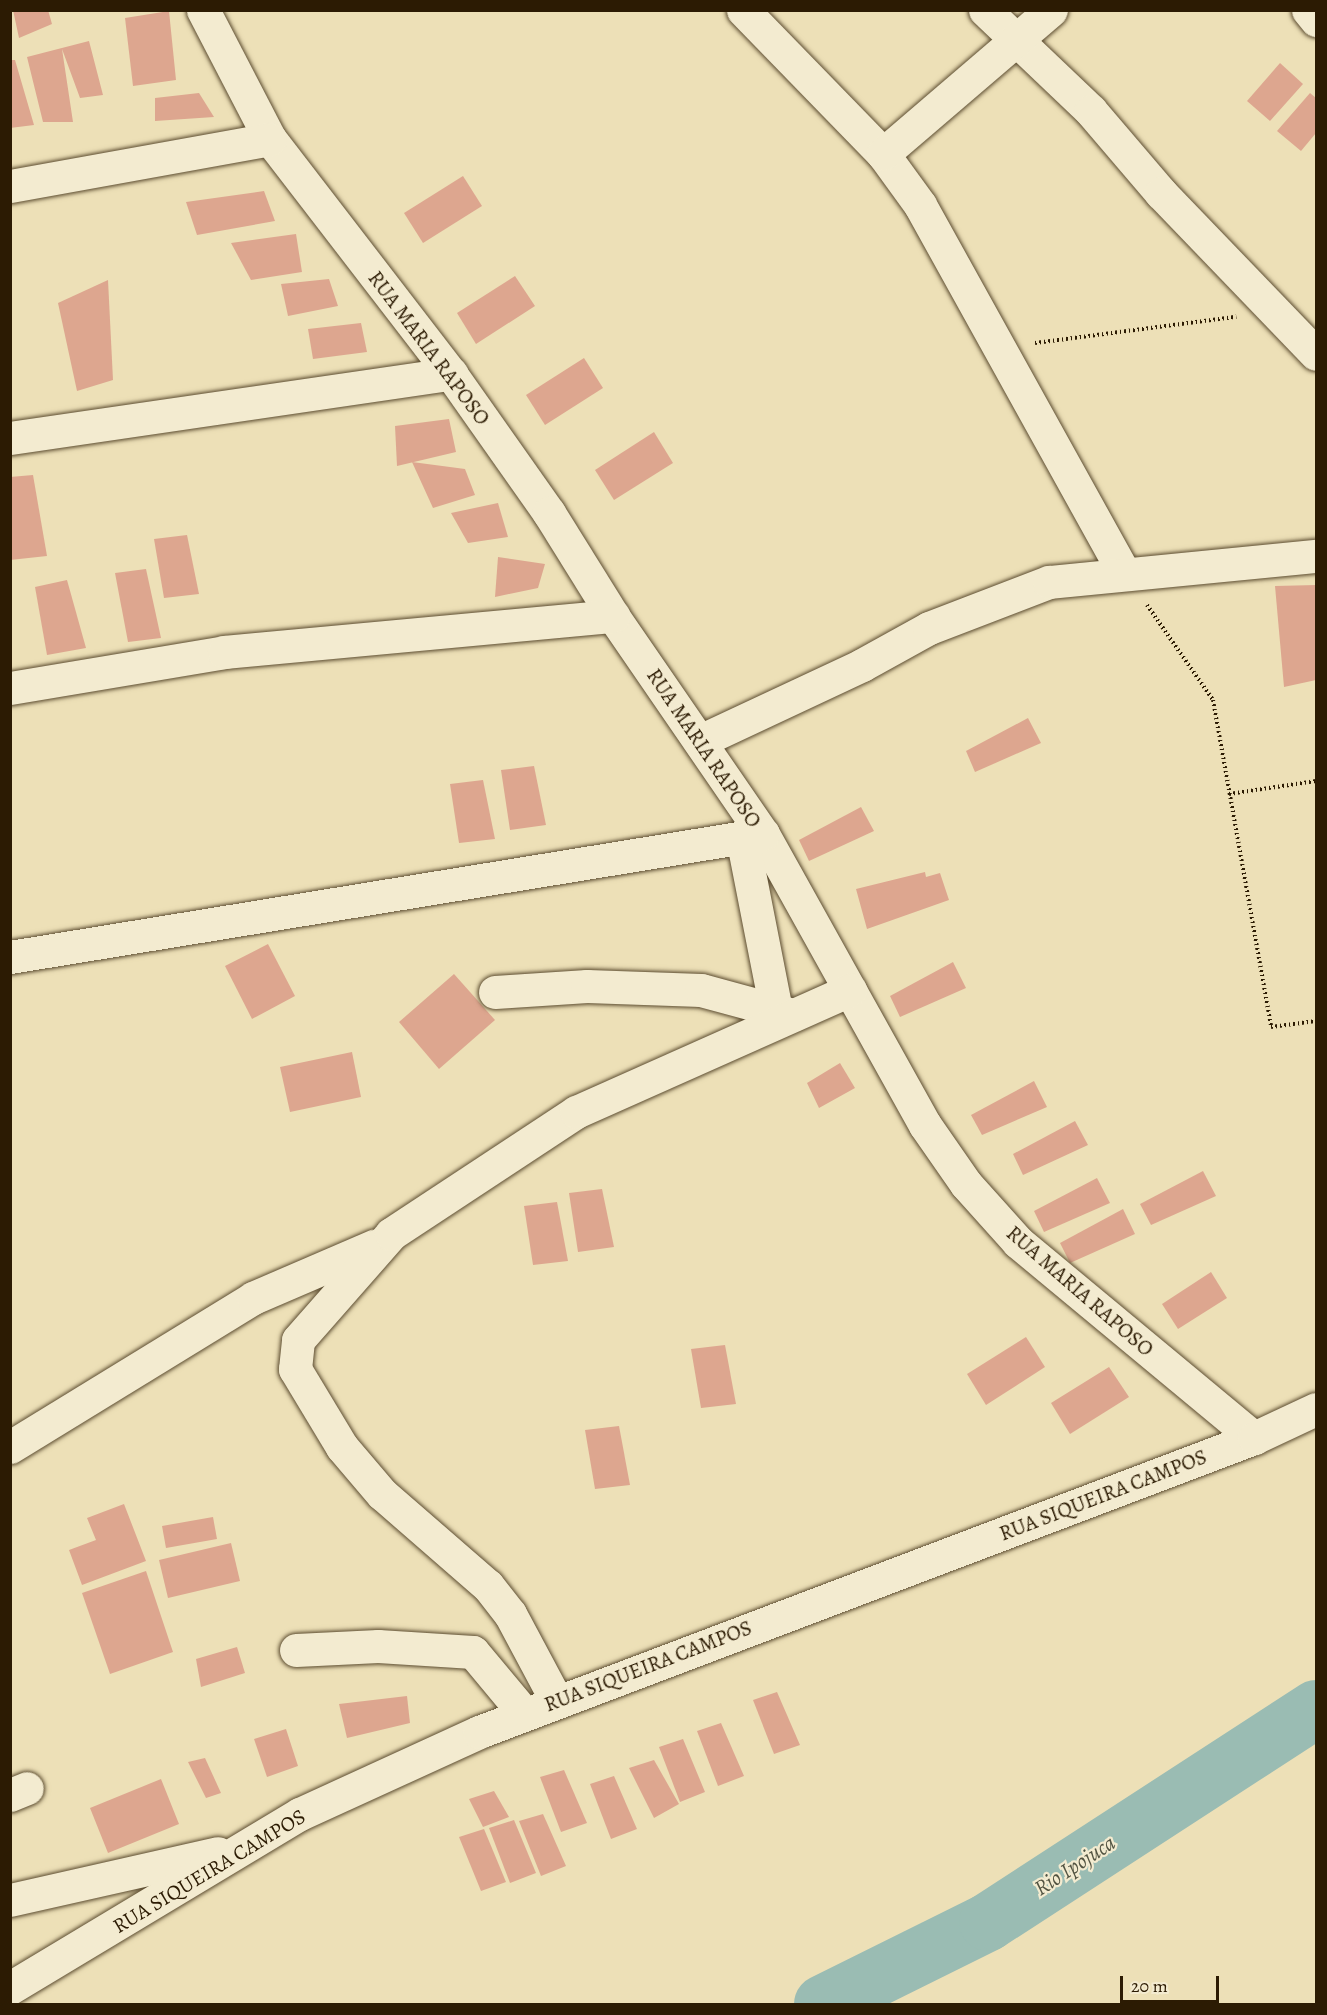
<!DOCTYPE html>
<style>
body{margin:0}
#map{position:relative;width:1327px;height:2015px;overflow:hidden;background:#ede0b7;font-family:Alegreya,serif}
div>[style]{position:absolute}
.river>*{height:58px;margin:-29px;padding:0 29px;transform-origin:29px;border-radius:29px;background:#9abcb3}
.building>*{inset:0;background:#dda68f}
.path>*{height:4px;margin-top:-2px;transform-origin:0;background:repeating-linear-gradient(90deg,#2c1b03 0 1.5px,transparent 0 4.5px)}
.roads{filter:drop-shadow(0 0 2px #5c4c30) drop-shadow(0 0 2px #5c4c30)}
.minor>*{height:33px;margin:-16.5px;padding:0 16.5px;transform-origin:16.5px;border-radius:16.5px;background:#f3ebd0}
span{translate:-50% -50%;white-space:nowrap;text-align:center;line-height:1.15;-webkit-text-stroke:4.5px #f3ebd0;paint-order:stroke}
.street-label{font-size:21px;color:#2c1b03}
.water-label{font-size:22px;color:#525341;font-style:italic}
.frame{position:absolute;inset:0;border:12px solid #2c1b03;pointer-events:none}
.scale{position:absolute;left:1120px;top:1976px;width:99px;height:27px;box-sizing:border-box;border:3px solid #2c1b03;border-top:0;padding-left:8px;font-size:18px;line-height:21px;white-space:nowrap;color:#2c1b03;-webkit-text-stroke:4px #f3ebd0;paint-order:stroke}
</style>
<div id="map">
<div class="river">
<div style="left:823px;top:2004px;width:184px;rotate:-26.4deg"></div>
<div style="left:988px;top:1922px;width:391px;rotate:-33deg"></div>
</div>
<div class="building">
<div style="clip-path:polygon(13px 10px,48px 10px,52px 24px,19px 38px)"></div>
<div style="clip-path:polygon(169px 11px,176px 80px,133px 86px,125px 18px)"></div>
<div style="clip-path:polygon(89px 41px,103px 95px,80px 98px,62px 49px,73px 122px,43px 122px,27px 57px)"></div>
<div style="clip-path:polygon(10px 60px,15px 60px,34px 125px,10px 128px)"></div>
<div style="clip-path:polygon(1280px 63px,1303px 84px,1270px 121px,1247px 101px)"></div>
<div style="clip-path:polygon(199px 93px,214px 117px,155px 121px,155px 98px)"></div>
<div style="clip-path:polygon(1310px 93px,1316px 98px,1316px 133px,1301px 151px,1277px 131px)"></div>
<div style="clip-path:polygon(463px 176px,482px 206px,423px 243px,404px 213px)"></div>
<div style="clip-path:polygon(264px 191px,275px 221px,197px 235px,186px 202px)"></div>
<div style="clip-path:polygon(296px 234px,302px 272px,251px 280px,231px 243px)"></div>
<div style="clip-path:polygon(515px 276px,535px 306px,476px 344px,457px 313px)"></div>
<div style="clip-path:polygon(329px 279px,338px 306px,288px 316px,281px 284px)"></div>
<div style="clip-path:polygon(108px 280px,113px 380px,77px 391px,58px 303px)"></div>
<div style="clip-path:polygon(361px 323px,367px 352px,313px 359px,308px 329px)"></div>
<div style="clip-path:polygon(584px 358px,603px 388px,545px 425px,526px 395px)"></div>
<div style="clip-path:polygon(449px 419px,456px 452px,397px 466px,395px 426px)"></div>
<div style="clip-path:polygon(654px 432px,673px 463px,614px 500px,595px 470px)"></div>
<div style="clip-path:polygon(412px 462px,465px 469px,475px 495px,433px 508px)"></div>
<div style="clip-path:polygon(33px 475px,47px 556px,10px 560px,10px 477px)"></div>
<div style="clip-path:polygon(498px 503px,508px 537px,468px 543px,451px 513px)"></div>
<div style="clip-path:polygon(187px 535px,199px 594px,164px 598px,154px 539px)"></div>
<div style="clip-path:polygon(498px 557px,545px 564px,538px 588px,495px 597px)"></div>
<div style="clip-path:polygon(146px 569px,161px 638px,128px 642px,115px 573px)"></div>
<div style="clip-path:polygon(67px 580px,86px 648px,47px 655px,35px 587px)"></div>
<div style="clip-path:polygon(1316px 585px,1316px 680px,1284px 687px,1275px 586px)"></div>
<div style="clip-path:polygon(1028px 718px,1041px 743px,975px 772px,966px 751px)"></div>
<div style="clip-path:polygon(534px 766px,546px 825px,510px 830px,501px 770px)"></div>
<div style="clip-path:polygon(483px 780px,495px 839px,459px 843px,450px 784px)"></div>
<div style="clip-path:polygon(861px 807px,874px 831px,809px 861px,799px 840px)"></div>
<div style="clip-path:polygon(925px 872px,926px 877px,940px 873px,949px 900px,867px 929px,856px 889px)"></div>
<div style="clip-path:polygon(268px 944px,295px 996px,252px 1019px,225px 966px)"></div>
<div style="clip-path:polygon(953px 962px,966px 988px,900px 1017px,890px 996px)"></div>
<div style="clip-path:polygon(454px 974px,495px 1020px,439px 1069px,399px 1022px)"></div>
<div style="clip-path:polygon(352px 1052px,361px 1097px,290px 1112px,280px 1067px)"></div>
<div style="clip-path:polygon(840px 1063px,855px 1088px,819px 1108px,807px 1083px)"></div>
<div style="clip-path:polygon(1034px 1081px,1047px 1107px,982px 1135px,971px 1115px)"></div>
<div style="clip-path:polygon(1075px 1121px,1088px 1145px,1023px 1175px,1013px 1154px)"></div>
<div style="clip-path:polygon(1203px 1171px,1216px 1196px,1151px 1225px,1140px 1204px)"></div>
<div style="clip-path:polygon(1097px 1178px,1110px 1203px,1044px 1232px,1034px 1211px)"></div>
<div style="clip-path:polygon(602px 1189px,614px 1247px,578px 1252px,569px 1193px)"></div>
<div style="clip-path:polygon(557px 1202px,568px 1261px,533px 1265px,524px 1206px)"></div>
<div style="clip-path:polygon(1123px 1209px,1135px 1234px,1070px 1263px,1060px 1243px)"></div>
<div style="clip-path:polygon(1211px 1272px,1227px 1298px,1178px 1329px,1162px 1304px)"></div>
<div style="clip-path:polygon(1026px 1337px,1045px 1367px,986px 1405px,967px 1374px)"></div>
<div style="clip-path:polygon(725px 1345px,736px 1404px,701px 1408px,691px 1349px)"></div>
<div style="clip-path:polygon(1109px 1367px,1129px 1397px,1070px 1434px,1051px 1403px)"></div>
<div style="clip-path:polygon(619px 1426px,630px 1485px,595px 1489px,585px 1430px)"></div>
<div style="clip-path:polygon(124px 1504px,146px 1561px,82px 1585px,69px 1550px,96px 1540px,87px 1518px)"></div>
<div style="clip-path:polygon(213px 1517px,217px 1539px,166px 1548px,162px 1526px)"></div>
<div style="clip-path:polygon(231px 1543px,240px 1581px,168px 1598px,159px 1560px)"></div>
<div style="clip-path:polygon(146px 1571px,173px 1652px,110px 1674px,82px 1593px)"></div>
<div style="clip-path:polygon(237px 1647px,245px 1673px,201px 1687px,196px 1659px)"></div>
<div style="clip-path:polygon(777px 1692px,800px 1745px,774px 1754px,753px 1700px)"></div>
<div style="clip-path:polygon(407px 1696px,410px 1723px,347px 1738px,339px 1704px)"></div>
<div style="clip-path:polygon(721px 1723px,744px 1776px,718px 1786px,697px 1731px)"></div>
<div style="clip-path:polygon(286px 1729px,298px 1766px,267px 1777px,254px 1739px)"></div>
<div style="clip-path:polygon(683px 1739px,705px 1792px,680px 1802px,659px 1747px)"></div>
<div style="clip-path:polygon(205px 1758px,221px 1793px,206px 1798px,188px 1762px)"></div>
<div style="clip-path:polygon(654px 1760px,679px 1804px,654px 1818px,629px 1768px)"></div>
<div style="clip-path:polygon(564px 1770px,587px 1823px,561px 1832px,540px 1777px)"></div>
<div style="clip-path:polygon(614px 1776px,637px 1829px,611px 1839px,590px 1784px)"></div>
<div style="clip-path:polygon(161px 1779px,179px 1824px,108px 1853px,90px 1808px)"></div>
<div style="clip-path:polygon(494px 1791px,509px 1817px,483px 1827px,469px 1799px)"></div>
<div style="clip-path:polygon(543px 1814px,566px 1866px,541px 1876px,519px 1821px)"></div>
<div style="clip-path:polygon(514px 1820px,536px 1873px,510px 1883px,489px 1828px)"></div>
<div style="clip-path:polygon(484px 1829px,506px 1882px,481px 1891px,459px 1837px)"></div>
</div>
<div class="path">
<div style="left:1035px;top:343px;width:203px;rotate:-7.4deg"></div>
<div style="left:1147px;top:605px;width:116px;rotate:55.2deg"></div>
<div style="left:1213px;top:700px;width:332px;rotate:79.9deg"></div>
<div style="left:1271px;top:1027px;width:45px;rotate:-7.6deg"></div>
<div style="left:1229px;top:794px;width:88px;rotate:-8.5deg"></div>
</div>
<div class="roads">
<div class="minor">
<div style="left:203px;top:10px;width:145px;rotate:62.6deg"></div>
<div style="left:270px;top:139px;width:297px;rotate:52.4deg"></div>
<div style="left:451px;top:374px;width:170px;rotate:54.8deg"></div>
<div style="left:549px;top:513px;width:121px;rotate:58.1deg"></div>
<div style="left:613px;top:616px;width:265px;rotate:55.5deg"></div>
<div style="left:763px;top:834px;width:333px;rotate:60.9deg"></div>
<div style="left:925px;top:1125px;width:72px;rotate:55.2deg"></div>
<div style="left:966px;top:1184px;width:78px;rotate:48.1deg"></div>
<div style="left:1018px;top:1242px;width:307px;rotate:39.7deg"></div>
<div style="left:743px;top:10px;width:201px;rotate:45.8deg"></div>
<div style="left:883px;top:154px;width:63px;rotate:54deg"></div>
<div style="left:920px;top:205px;width:421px;rotate:61deg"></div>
<div style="left:985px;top:10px;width:146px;rotate:43.6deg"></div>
<div style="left:1091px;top:111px;width:108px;rotate:49.5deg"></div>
<div style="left:1161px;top:193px;width:223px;rotate:46.1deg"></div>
<div style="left:1308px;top:10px;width:13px;rotate:51deg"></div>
<div style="left:883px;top:154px;width:221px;rotate:-40.6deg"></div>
<div style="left:10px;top:186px;width:264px;rotate:-10.2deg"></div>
<div style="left:10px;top:438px;width:446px;rotate:-8.3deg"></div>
<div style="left:10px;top:688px;width:217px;rotate:-9.5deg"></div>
<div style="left:224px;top:652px;width:391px;rotate:-5.3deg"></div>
<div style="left:700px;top:741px;width:179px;rotate:-25.1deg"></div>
<div style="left:862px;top:665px;width:77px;rotate:-28.9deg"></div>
<div style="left:929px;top:628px;width:129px;rotate:-21deg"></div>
<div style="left:1049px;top:582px;width:268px;rotate:-5.6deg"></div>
<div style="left:742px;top:837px;width:177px;rotate:78.9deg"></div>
<div style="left:10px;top:957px;width:763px;rotate:-9.28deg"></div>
<div style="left:495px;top:992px;width:92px;rotate:-3.7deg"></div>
<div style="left:587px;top:986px;width:114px;rotate:2deg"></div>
<div style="left:701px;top:990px;width:95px;rotate:15.2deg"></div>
<div style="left:10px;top:1447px;width:285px;rotate:-31.5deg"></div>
<div style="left:253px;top:1298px;width:132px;rotate:-23.3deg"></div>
<div style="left:296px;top:1650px;width:82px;rotate:-2.8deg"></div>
<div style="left:378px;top:1646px;width:95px;rotate:3.6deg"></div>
<div style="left:473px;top:1652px;width:78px;rotate:50.2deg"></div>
<div style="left:556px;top:1700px;width:98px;rotate:-118.1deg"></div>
<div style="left:510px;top:1614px;width:36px;rotate:-128deg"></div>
<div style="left:488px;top:1586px;width:140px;rotate:-139deg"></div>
<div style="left:382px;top:1494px;width:62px;rotate:-130.4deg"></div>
<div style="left:342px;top:1447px;width:91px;rotate:-121.1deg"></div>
<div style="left:295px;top:1369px;width:29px;rotate:-84deg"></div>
<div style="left:298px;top:1340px;width:141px;rotate:-48.7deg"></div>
<div style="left:391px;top:1234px;width:222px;rotate:-33.4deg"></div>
<div style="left:576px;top:1112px;width:300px;rotate:-24deg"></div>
<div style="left:10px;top:1795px;width:18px;rotate:-22deg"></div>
<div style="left:10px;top:1900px;width:213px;rotate:-12.7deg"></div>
<div style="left:10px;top:1988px;width:338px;rotate:-31deg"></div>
<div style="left:300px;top:1814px;width:197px;rotate:-24.6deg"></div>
<div style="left:479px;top:1732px;width:829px;rotate:-20.77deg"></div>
<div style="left:1254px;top:1438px;width:68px;rotate:-25.1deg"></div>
</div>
</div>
<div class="street-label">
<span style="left:429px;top:348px;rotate:53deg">RUA MARIA RAPOSO</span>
<span style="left:704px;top:748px;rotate:56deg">RUA MARIA RAPOSO</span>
<span style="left:1080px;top:1291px;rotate:41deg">RUA MARIA RAPOSO</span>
<span style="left:1103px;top:1495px;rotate:-21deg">RUA SIQUEIRA CAMPOS</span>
<span style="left:648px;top:1666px;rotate:-21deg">RUA SIQUEIRA CAMPOS</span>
<span style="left:209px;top:1871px;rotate:-31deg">RUA SIQUEIRA CAMPOS</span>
</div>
<div class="water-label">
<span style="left:1075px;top:1866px;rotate:-33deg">Rio Ipojuca</span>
</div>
<div class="frame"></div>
<div class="scale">20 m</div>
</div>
